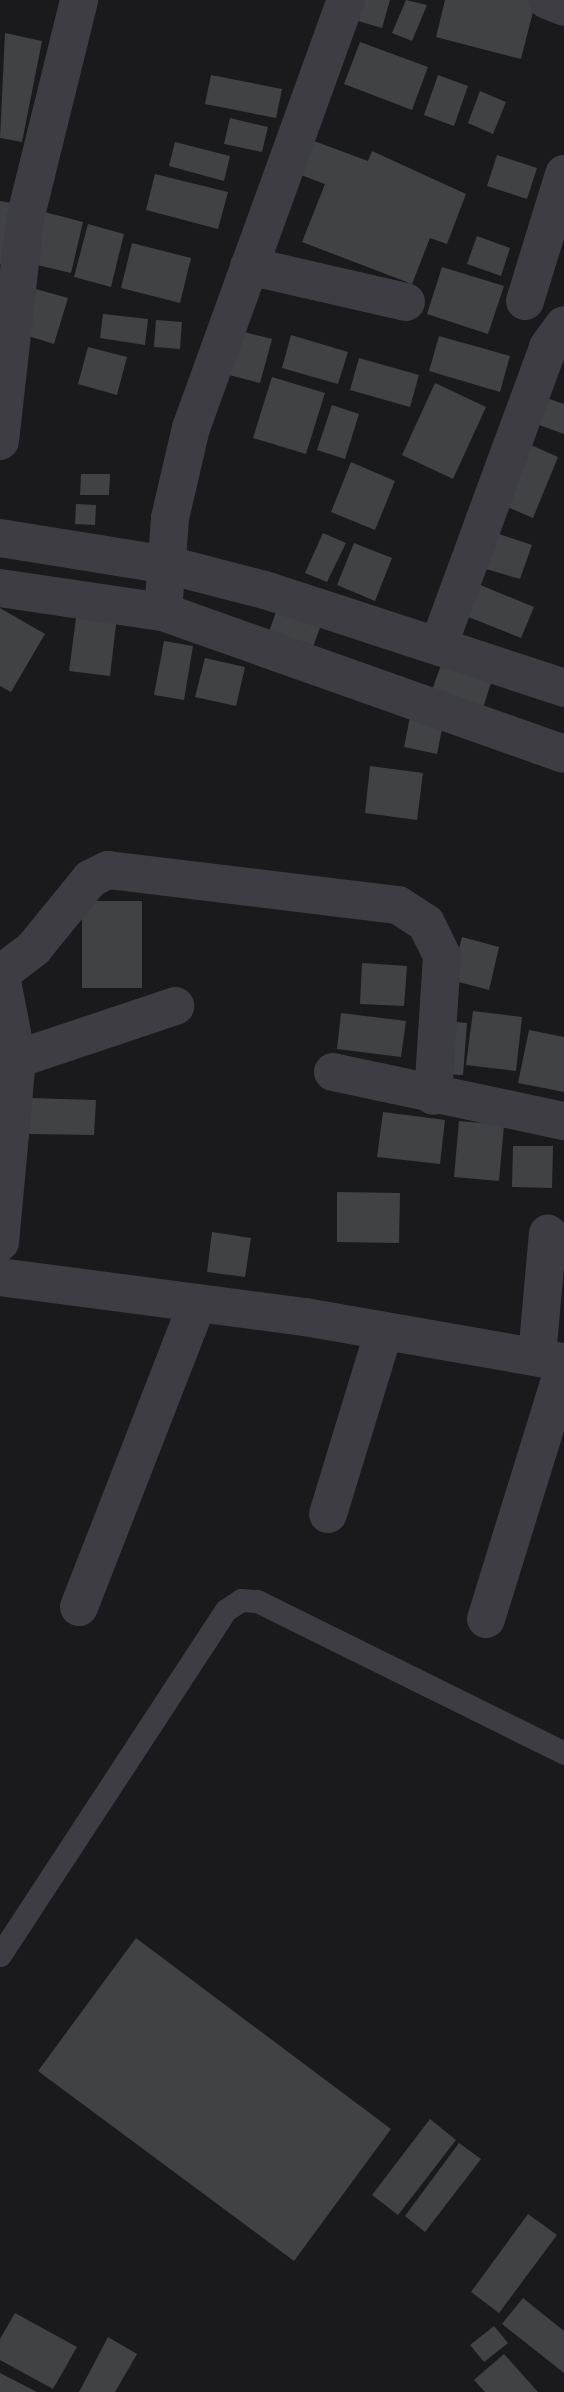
<!DOCTYPE html>
<style>
body{margin:0}
#map{position:relative;width:564px;height:2392px;overflow:hidden;background:#1a1a1c;font-family:Commissioner,sans-serif}
div>[style]{position:absolute}
.building>*{inset:0;background:#414246}
.service>*{height:23px;margin:-11.5px;padding:0 11.5px;transform-origin:11.5px;border-radius:11.5px;background:#3d3d43}
.minor>*{height:38px;margin:-19px;padding:0 19px;transform-origin:19px;border-radius:19px;background:#3d3d43}
span{translate:-50% -50%;white-space:nowrap;text-align:center;line-height:1.15;-webkit-text-stroke:7px #151517;paint-order:stroke}
</style>
<div id="map">
<div class="building">
<div style="clip-path:polygon(356px 0,390px 0,382px 28px,351px 19px)"></div>
<div style="clip-path:polygon(406px 0,427px 5px,412px 41px,392px 33px)"></div>
<div style="clip-path:polygon(445px 0,536px 0,521px 59px,436px 37px)"></div>
<div style="clip-path:polygon(5px 33px,42px 41px,22px 142px,0 138px)"></div>
<div style="clip-path:polygon(360px 42px,428px 67px,412px 110px,344px 84px)"></div>
<div style="clip-path:polygon(211px 75px,282px 89px,276px 118px,205px 104px)"></div>
<div style="clip-path:polygon(438px 75px,468px 86px,454px 126px,424px 115px)"></div>
<div style="clip-path:polygon(480px 91px,506px 102px,493px 134px,468px 123px)"></div>
<div style="clip-path:polygon(230px 118px,268px 127px,262px 152px,224px 144px)"></div>
<div style="clip-path:polygon(314px 141px,368px 161px,372px 151px,466px 194px,447px 244px,430px 238px,412px 284px,302px 242px,325px 184px,301px 175px)"></div>
<div style="clip-path:polygon(175px 142px,230px 156px,224px 181px,169px 166px)"></div>
<div style="clip-path:polygon(497px 155px,537px 168px,527px 199px,487px 186px)"></div>
<div style="clip-path:polygon(155px 174px,228px 192px,218px 229px,146px 210px)"></div>
<div style="clip-path:polygon(0 201px,18px 204px,6px 265px,0 264px)"></div>
<div style="clip-path:polygon(37px 210px,83px 222px,71px 273px,24px 262px)"></div>
<div style="clip-path:polygon(88px 224px,124px 234px,111px 287px,74px 277px)"></div>
<div style="clip-path:polygon(477px 236px,510px 248px,501px 276px,467px 264px)"></div>
<div style="clip-path:polygon(132px 243px,191px 258px,180px 303px,121px 288px)"></div>
<div style="clip-path:polygon(442px 267px,504px 286px,488px 334px,427px 314px)"></div>
<div style="clip-path:polygon(36px 289px,68px 298px,54px 344px,22px 334px)"></div>
<div style="clip-path:polygon(103px 314px,148px 319px,145px 345px,100px 338px)"></div>
<div style="clip-path:polygon(156px 320px,182px 322px,180px 349px,154px 347px)"></div>
<div style="clip-path:polygon(232px 329px,272px 339px,260px 383px,221px 373px)"></div>
<div style="clip-path:polygon(291px 335px,348px 352px,338px 384px,282px 368px)"></div>
<div style="clip-path:polygon(439px 336px,510px 356px,500px 392px,429px 371px)"></div>
<div style="clip-path:polygon(88px 347px,127px 357px,117px 395px,78px 384px)"></div>
<div style="clip-path:polygon(359px 358px,419px 375px,410px 407px,350px 390px)"></div>
<div style="clip-path:polygon(272px 377px,325px 393px,306px 454px,253px 438px)"></div>
<div style="clip-path:polygon(435px 383px,486px 407px,453px 479px,402px 455px)"></div>
<div style="clip-path:polygon(538px 395px,564px 404px,564px 434px,528px 421px)"></div>
<div style="clip-path:polygon(332px 405px,359px 414px,345px 459px,317px 450px)"></div>
<div style="clip-path:polygon(522px 441px,558px 457px,533px 518px,496px 502px)"></div>
<div style="clip-path:polygon(351px 462px,395px 481px,375px 530px,331px 512px)"></div>
<div style="clip-path:polygon(81px 474px,110px 474px,109px 495px,80px 495px)"></div>
<div style="clip-path:polygon(76px 504px,96px 505px,95px 525px,75px 524px)"></div>
<div style="clip-path:polygon(323px 533px,346px 543px,327px 582px,305px 573px)"></div>
<div style="clip-path:polygon(496px 533px,532px 545px,520px 579px,486px 569px)"></div>
<div style="clip-path:polygon(354px 543px,392px 558px,375px 601px,337px 585px)"></div>
<div style="clip-path:polygon(478px 584px,534px 607px,521px 638px,466px 616px)"></div>
<div style="clip-path:polygon(278px 606px,322px 622px,313px 647px,269px 632px)"></div>
<div style="clip-path:polygon(0 608px,45px 634px,11px 692px,0 686px)"></div>
<div style="clip-path:polygon(77px 611px,117px 616px,110px 676px,69px 671px)"></div>
<div style="clip-path:polygon(164px 641px,193px 646px,184px 700px,154px 695px)"></div>
<div style="clip-path:polygon(205px 658px,245px 667px,236px 706px,195px 697px)"></div>
<div style="clip-path:polygon(441px 665px,491px 683px,482px 711px,431px 693px)"></div>
<div style="clip-path:polygon(411px 712px,444px 719px,437px 754px,404px 747px)"></div>
<div style="clip-path:polygon(370px 766px,423px 773px,417px 820px,365px 813px)"></div>
<div style="clip-path:polygon(82px 901px,142px 901px,142px 988px,82px 988px)"></div>
<div style="clip-path:polygon(462px 937px,499px 947px,489px 990px,451px 980px)"></div>
<div style="clip-path:polygon(362px 963px,407px 966px,404px 1006px,360px 1004px)"></div>
<div style="clip-path:polygon(473px 1011px,522px 1017px,516px 1071px,466px 1065px)"></div>
<div style="clip-path:polygon(341px 1013px,406px 1021px,401px 1057px,337px 1049px)"></div>
<div style="clip-path:polygon(444px 1021px,467px 1023px,463px 1075px,440px 1074px)"></div>
<div style="clip-path:polygon(529px 1030px,564px 1037px,564px 1092px,518px 1083px)"></div>
<div style="clip-path:polygon(29px 1098px,96px 1100px,94px 1135px,28px 1134px)"></div>
<div style="clip-path:polygon(383px 1112px,445px 1120px,440px 1164px,377px 1157px)"></div>
<div style="clip-path:polygon(459px 1121px,504px 1125px,499px 1181px,454px 1177px)"></div>
<div style="clip-path:polygon(513px 1146px,553px 1146px,552px 1188px,512px 1187px)"></div>
<div style="clip-path:polygon(337px 1192px,400px 1193px,399px 1243px,337px 1242px)"></div>
<div style="clip-path:polygon(212px 1232px,251px 1238px,245px 1277px,207px 1272px)"></div>
<div style="clip-path:polygon(136px 1938px,391px 2129px,294px 2261px,38px 2071px)"></div>
<div style="clip-path:polygon(430px 2119px,456px 2140px,398px 2215px,372px 2195px)"></div>
<div style="clip-path:polygon(459px 2143px,481px 2159px,425px 2232px,405px 2216px)"></div>
<div style="clip-path:polygon(528px 2214px,557px 2235px,499px 2313px,471px 2292px)"></div>
<div style="clip-path:polygon(523px 2298px,564px 2331px,564px 2373px,502px 2324px)"></div>
<div style="clip-path:polygon(15px 2313px,77px 2347px,53px 2389px,0 2360px,0 2339px)"></div>
<div style="clip-path:polygon(494px 2326px,508px 2343px,484px 2362px,470px 2345px)"></div>
<div style="clip-path:polygon(108px 2337px,137px 2354px,115px 2392px,79px 2392px)"></div>
<div style="clip-path:polygon(504px 2354px,538px 2392px,485px 2392px,474px 2380px)"></div>
<div style="clip-path:polygon(0 2373px,37px 2392px,0 2392px)"></div>
</div>
<div class="service">
<div style="left:0;top:1955px;width:412px;rotate:-56.8deg"></div>
<div style="left:226px;top:1610px;width:18px;rotate:-34deg"></div>
<div style="left:241px;top:1600px;width:16px;rotate:4deg"></div>
<div style="left:257px;top:1601px;width:343px;rotate:26.3deg"></div>
</div>
<div class="minor">
<div style="left:547px;top:0;width:18px;rotate:22deg"></div>
<div style="left:249px;top:266px;width:161px;rotate:12.9deg"></div>
<div style="left:525px;top:301px;width:133px;rotate:-72.9deg"></div>
<div style="left:0;top:441px;width:223px;rotate:-83.6deg"></div>
<div style="left:25px;top:219px;width:226px;rotate:-76.1deg"></div>
<div style="left:0;top:538px;width:170px;rotate:9.1deg"></div>
<div style="left:168px;top:565px;width:100px;rotate:14.5deg"></div>
<div style="left:265px;top:590px;width:315px;rotate:18.1deg"></div>
<div style="left:0;top:588px;width:165px;rotate:8.4deg"></div>
<div style="left:163px;top:612px;width:425px;rotate:19.5deg"></div>
<div style="left:163px;top:612px;width:94px;rotate:-85.7deg"></div>
<div style="left:170px;top:518px;width:92px;rotate:-76.9deg"></div>
<div style="left:191px;top:428px;width:455px;rotate:-70.1deg"></div>
<div style="left:439px;top:644px;width:316px;rotate:-69.8deg"></div>
<div style="left:548px;top:347px;width:27px;rotate:-54deg"></div>
<div style="left:0;top:970px;width:91px;rotate:79.2deg"></div>
<div style="left:17px;top:1059px;width:184px;rotate:95.3deg"></div>
<div style="left:4px;top:971px;width:38px;rotate:-37deg"></div>
<div style="left:34px;top:948px;width:89px;rotate:-50.9deg"></div>
<div style="left:90px;top:879px;width:20px;rotate:-27deg"></div>
<div style="left:108px;top:870px;width:292px;rotate:6.9deg"></div>
<div style="left:398px;top:905px;width:33px;rotate:33deg"></div>
<div style="left:426px;top:923px;width:37px;rotate:64deg"></div>
<div style="left:442px;top:956px;width:140px;rotate:93.7deg"></div>
<div style="left:17px;top:1059px;width:167px;rotate:-18.5deg"></div>
<div style="left:333px;top:1072px;width:236px;rotate:12deg"></div>
<div style="left:0;top:1277px;width:308px;rotate:7.5deg"></div>
<div style="left:305px;top:1317px;width:263px;rotate:9.9deg"></div>
<div style="left:537px;top:1356px;width:123px;rotate:-84.9deg"></div>
<div style="left:328px;top:1514px;width:191px;rotate:-73deg"></div>
<div style="left:79px;top:1607px;width:324px;rotate:-68.7deg"></div>
<div style="left:486px;top:1619px;width:264px;rotate:-72.8deg"></div>
</div>
</div>
